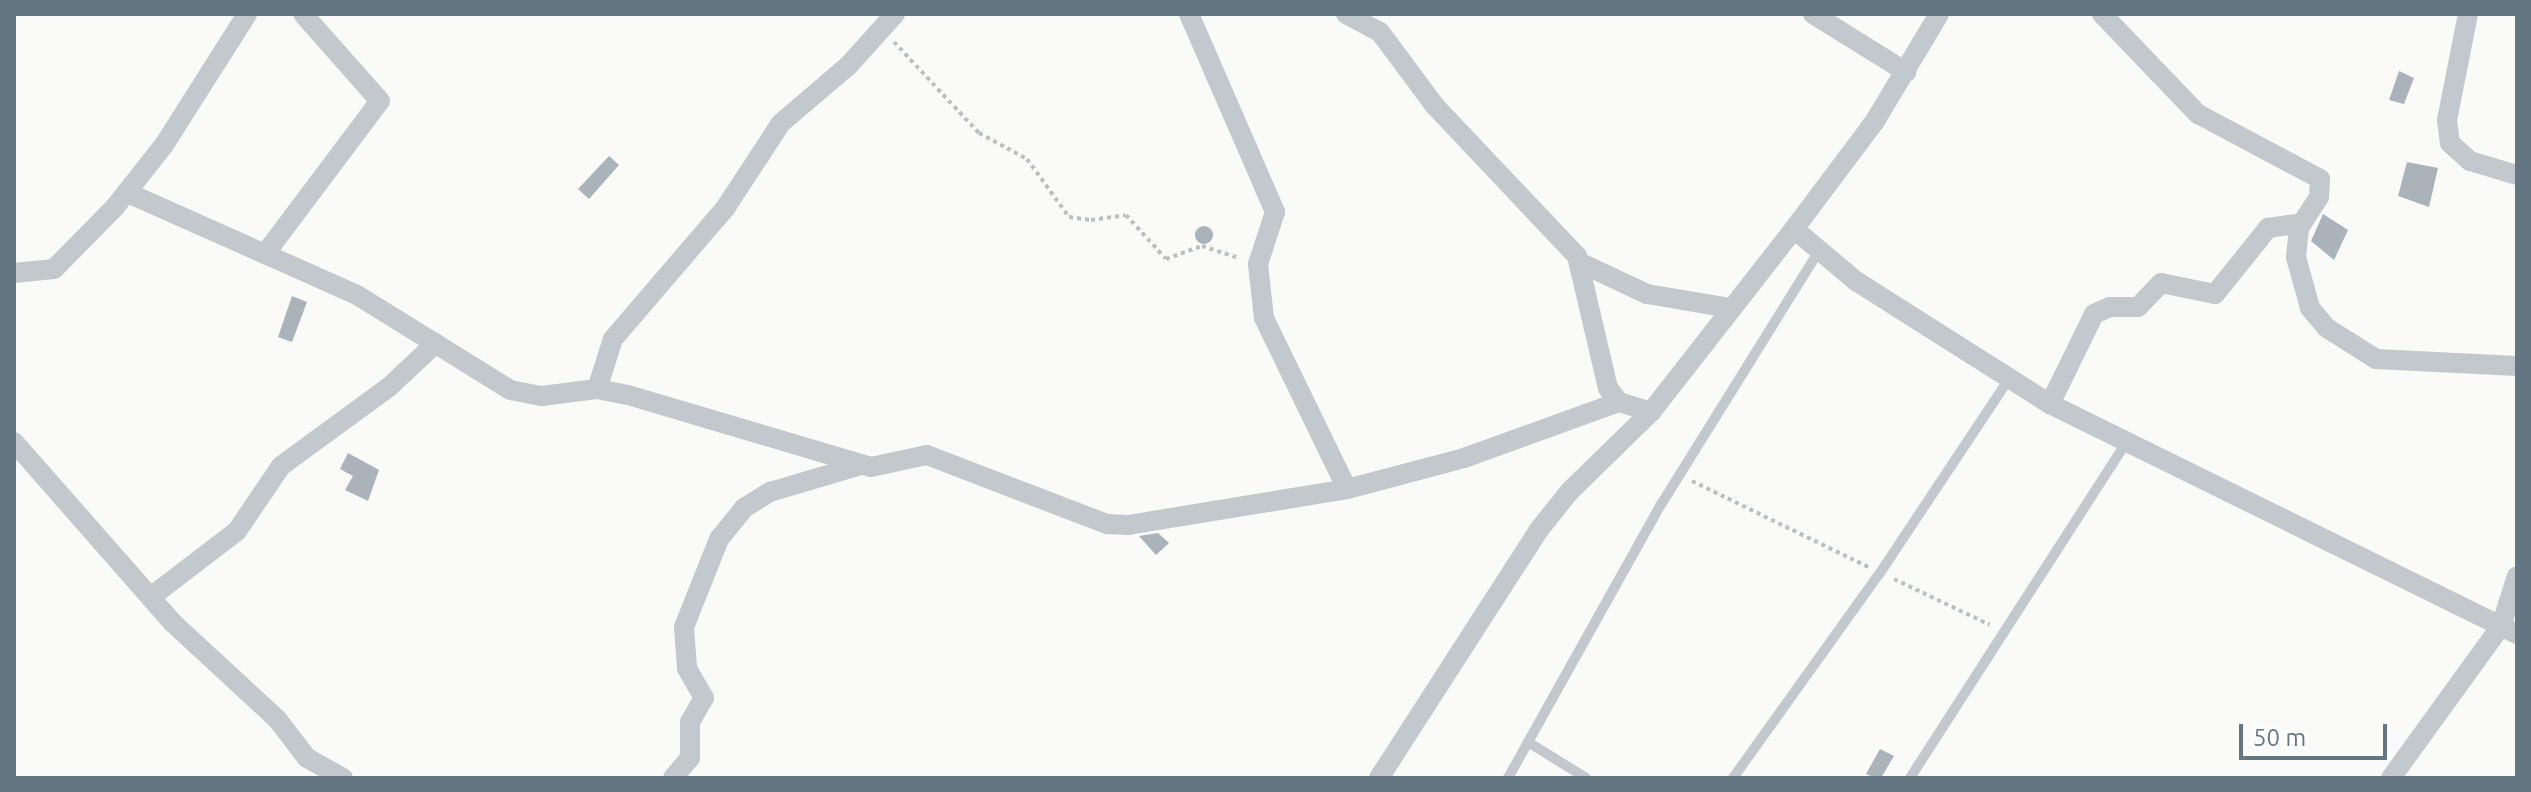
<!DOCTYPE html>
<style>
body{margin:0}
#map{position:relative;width:2531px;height:792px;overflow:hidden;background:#fafaf8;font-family:Ubuntu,sans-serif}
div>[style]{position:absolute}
.building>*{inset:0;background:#aab3b9}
.round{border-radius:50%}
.path>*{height:4px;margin-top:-2px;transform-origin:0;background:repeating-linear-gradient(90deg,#bbbfc2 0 4px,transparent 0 8px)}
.lane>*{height:10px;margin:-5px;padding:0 5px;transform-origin:5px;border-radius:5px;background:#c3c8cc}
.street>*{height:20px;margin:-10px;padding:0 10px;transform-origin:10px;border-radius:10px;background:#c3c8cc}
span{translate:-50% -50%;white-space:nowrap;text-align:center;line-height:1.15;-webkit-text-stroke:8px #fff;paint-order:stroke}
.frame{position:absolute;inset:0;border:16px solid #657683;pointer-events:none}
.scale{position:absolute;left:2239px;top:724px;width:148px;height:36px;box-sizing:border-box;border:4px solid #657683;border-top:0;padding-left:10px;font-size:24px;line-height:28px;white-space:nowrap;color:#657683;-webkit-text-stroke:6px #fff;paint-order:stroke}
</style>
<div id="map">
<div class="building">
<div style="clip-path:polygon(2399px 71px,2414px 78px,2404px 104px,2389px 100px)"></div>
<div style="clip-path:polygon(609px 156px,619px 165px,589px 199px,578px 189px)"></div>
<div style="clip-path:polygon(2407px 162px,2438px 168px,2429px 207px,2398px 196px)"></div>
<div style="clip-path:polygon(2323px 214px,2348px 230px,2334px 260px,2311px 241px)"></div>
<div class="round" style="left:1195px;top:226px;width:18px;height:18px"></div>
<div style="clip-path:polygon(292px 296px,307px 302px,292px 342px,278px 337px)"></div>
<div style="clip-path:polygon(348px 453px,379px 470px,368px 501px,345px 490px,353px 476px,340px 469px)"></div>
<div style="clip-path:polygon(1158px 533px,1169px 543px,1156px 555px,1139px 536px)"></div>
<div style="clip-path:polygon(1880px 749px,1894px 756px,1881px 778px,1875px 778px,1866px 774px)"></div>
</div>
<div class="path">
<div style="left:894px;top:42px;width:125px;rotate:47deg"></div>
<div style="left:979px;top:133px;width:55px;rotate:28.4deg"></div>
<div style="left:1027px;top:159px;width:72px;rotate:54.1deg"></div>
<div style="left:1069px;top:217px;width:22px;rotate:8deg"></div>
<div style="left:1091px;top:220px;width:35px;rotate:-8deg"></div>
<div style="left:1126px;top:215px;width:59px;rotate:47.7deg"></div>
<div style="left:1166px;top:259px;width:38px;rotate:-20deg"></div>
<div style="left:1202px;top:246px;width:39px;rotate:18deg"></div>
<div style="left:1692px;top:481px;width:196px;rotate:26deg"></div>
<div style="left:1894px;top:579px;width:106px;rotate:25.6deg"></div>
</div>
<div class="lane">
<div style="left:1528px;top:742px;width:68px;rotate:31.8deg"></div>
<div style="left:1508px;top:778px;width:315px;rotate:-60.8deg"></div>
<div style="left:1662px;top:503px;width:296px;rotate:-58.1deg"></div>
<div style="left:1733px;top:778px;width:252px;rotate:-54.4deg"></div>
<div style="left:1880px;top:573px;width:232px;rotate:-56.4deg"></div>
<div style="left:1910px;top:778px;width:399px;rotate:-57.2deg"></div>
</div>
<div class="street">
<div style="left:1189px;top:14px;width:216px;rotate:66.5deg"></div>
<div style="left:1275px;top:212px;width:55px;rotate:108.1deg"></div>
<div style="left:1258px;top:264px;width:54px;rotate:83.7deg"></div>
<div style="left:1264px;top:318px;width:190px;rotate:64.1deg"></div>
<div style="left:1346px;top:14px;width:38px;rotate:28deg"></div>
<div style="left:1380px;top:32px;width:92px;rotate:53.4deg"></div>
<div style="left:1435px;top:106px;width:207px;rotate:46.6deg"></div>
<div style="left:1577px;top:256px;width:136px;rotate:76.8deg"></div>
<div style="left:1608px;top:388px;width:18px;rotate:52deg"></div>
<div style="left:1619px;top:402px;width:34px;rotate:17deg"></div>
<div style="left:1813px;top:14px;width:110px;rotate:31.9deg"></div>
<div style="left:2102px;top:14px;width:139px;rotate:46.2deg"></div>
<div style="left:2198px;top:114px;width:138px;rotate:28deg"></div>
<div style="left:2320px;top:179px;width:18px;rotate:93deg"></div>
<div style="left:2319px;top:197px;width:37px;rotate:123deg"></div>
<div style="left:2299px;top:228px;width:29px;rotate:96deg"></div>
<div style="left:2296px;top:257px;width:53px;rotate:74.6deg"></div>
<div style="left:2310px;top:308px;width:26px;rotate:50deg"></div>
<div style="left:2327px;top:328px;width:58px;rotate:32.3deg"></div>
<div style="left:2376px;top:359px;width:141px;rotate:2.8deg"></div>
<div style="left:2468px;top:14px;width:108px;rotate:101.2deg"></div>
<div style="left:2447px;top:120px;width:23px;rotate:83deg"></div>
<div style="left:2450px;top:143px;width:27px;rotate:42deg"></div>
<div style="left:2470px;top:161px;width:49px;rotate:16.6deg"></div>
<div style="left:128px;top:193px;width:251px;rotate:24deg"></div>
<div style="left:357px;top:295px;width:180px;rotate:31.8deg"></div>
<div style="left:510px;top:390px;width:33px;rotate:11deg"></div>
<div style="left:542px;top:396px;width:55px;rotate:-7.3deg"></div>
<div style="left:597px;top:389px;width:32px;rotate:11deg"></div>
<div style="left:628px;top:395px;width:253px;rotate:16.5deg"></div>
<div style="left:871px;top:467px;width:57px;rotate:-12.1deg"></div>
<div style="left:927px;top:455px;width:193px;rotate:21deg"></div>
<div style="left:1107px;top:524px;width:21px;rotate:3deg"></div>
<div style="left:1128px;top:525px;width:222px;rotate:-9.3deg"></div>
<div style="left:1347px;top:489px;width:121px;rotate:-14.8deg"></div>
<div style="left:1464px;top:458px;width:165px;rotate:-19.9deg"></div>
<div style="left:1794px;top:229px;width:81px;rotate:40deg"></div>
<div style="left:1856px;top:281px;width:230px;rotate:32.4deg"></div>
<div style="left:2050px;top:404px;width:521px;rotate:26.22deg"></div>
<div style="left:265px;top:254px;width:191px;rotate:-53.1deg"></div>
<div style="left:380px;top:101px;width:116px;rotate:-131.5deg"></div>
<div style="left:1581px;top:263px;width:73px;rotate:25.2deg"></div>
<div style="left:1647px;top:294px;width:85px;rotate:9.5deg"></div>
<div style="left:14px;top:273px;width:40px;rotate:-5.7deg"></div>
<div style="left:54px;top:269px;width:87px;rotate:-45.5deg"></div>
<div style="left:115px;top:207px;width:79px;rotate:-51.7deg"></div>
<div style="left:164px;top:145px;width:155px;rotate:-57.6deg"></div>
<div style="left:597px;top:389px;width:52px;rotate:-72.3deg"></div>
<div style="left:613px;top:339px;width:174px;rotate:-49.4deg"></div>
<div style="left:726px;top:207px;width:100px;rotate:-56.8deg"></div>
<div style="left:781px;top:123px;width:88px;rotate:-40.4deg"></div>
<div style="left:848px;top:66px;width:70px;rotate:-47.9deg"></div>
<div style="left:2050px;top:404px;width:100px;rotate:-63.9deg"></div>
<div style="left:2094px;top:314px;width:17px;rotate:-24deg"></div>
<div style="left:2110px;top:307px;width:28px"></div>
<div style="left:2138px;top:307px;width:33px;rotate:-46deg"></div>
<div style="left:2161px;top:283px;width:55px;rotate:11.5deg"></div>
<div style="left:2215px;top:294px;width:85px;rotate:-51.2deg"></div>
<div style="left:2268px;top:228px;width:34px;rotate:-8deg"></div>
<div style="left:14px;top:442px;width:241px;rotate:48.7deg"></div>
<div style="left:173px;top:623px;width:142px;rotate:42.7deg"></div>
<div style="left:277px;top:719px;width:49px;rotate:52.4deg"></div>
<div style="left:307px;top:758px;width:41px;rotate:29.1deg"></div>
<div style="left:152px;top:596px;width:107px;rotate:-37.4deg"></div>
<div style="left:237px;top:531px;width:78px;rotate:-55.9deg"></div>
<div style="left:281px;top:466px;width:134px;rotate:-36.2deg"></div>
<div style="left:389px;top:387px;width:64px;rotate:-43.1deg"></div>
<div style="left:673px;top:778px;width:26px;rotate:-50deg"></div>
<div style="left:690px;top:758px;width:36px;rotate:-90deg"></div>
<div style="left:690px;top:722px;width:28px;rotate:-60deg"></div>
<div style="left:704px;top:698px;width:34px;rotate:-120deg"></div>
<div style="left:687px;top:668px;width:41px;rotate:-94.2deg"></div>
<div style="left:684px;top:627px;width:95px;rotate:-68.3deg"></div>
<div style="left:719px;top:539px;width:40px;rotate:-51deg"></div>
<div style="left:744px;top:508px;width:31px;rotate:-32deg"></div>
<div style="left:770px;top:492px;width:95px;rotate:-16.5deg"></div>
<div style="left:1379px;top:778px;width:294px;rotate:-57.2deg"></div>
<div style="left:1538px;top:531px;width:50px;rotate:-51.5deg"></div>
<div style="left:1569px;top:492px;width:115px;rotate:-44.3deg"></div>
<div style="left:1651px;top:412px;width:232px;rotate:-52deg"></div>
<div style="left:1794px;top:229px;width:135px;rotate:-53.1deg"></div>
<div style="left:1875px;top:121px;width:125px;rotate:-59.1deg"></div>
<div style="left:2391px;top:778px;width:188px;rotate:-54.1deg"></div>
<div style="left:2501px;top:626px;width:52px;rotate:-72.3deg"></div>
</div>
<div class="frame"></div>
<div class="scale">50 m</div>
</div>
